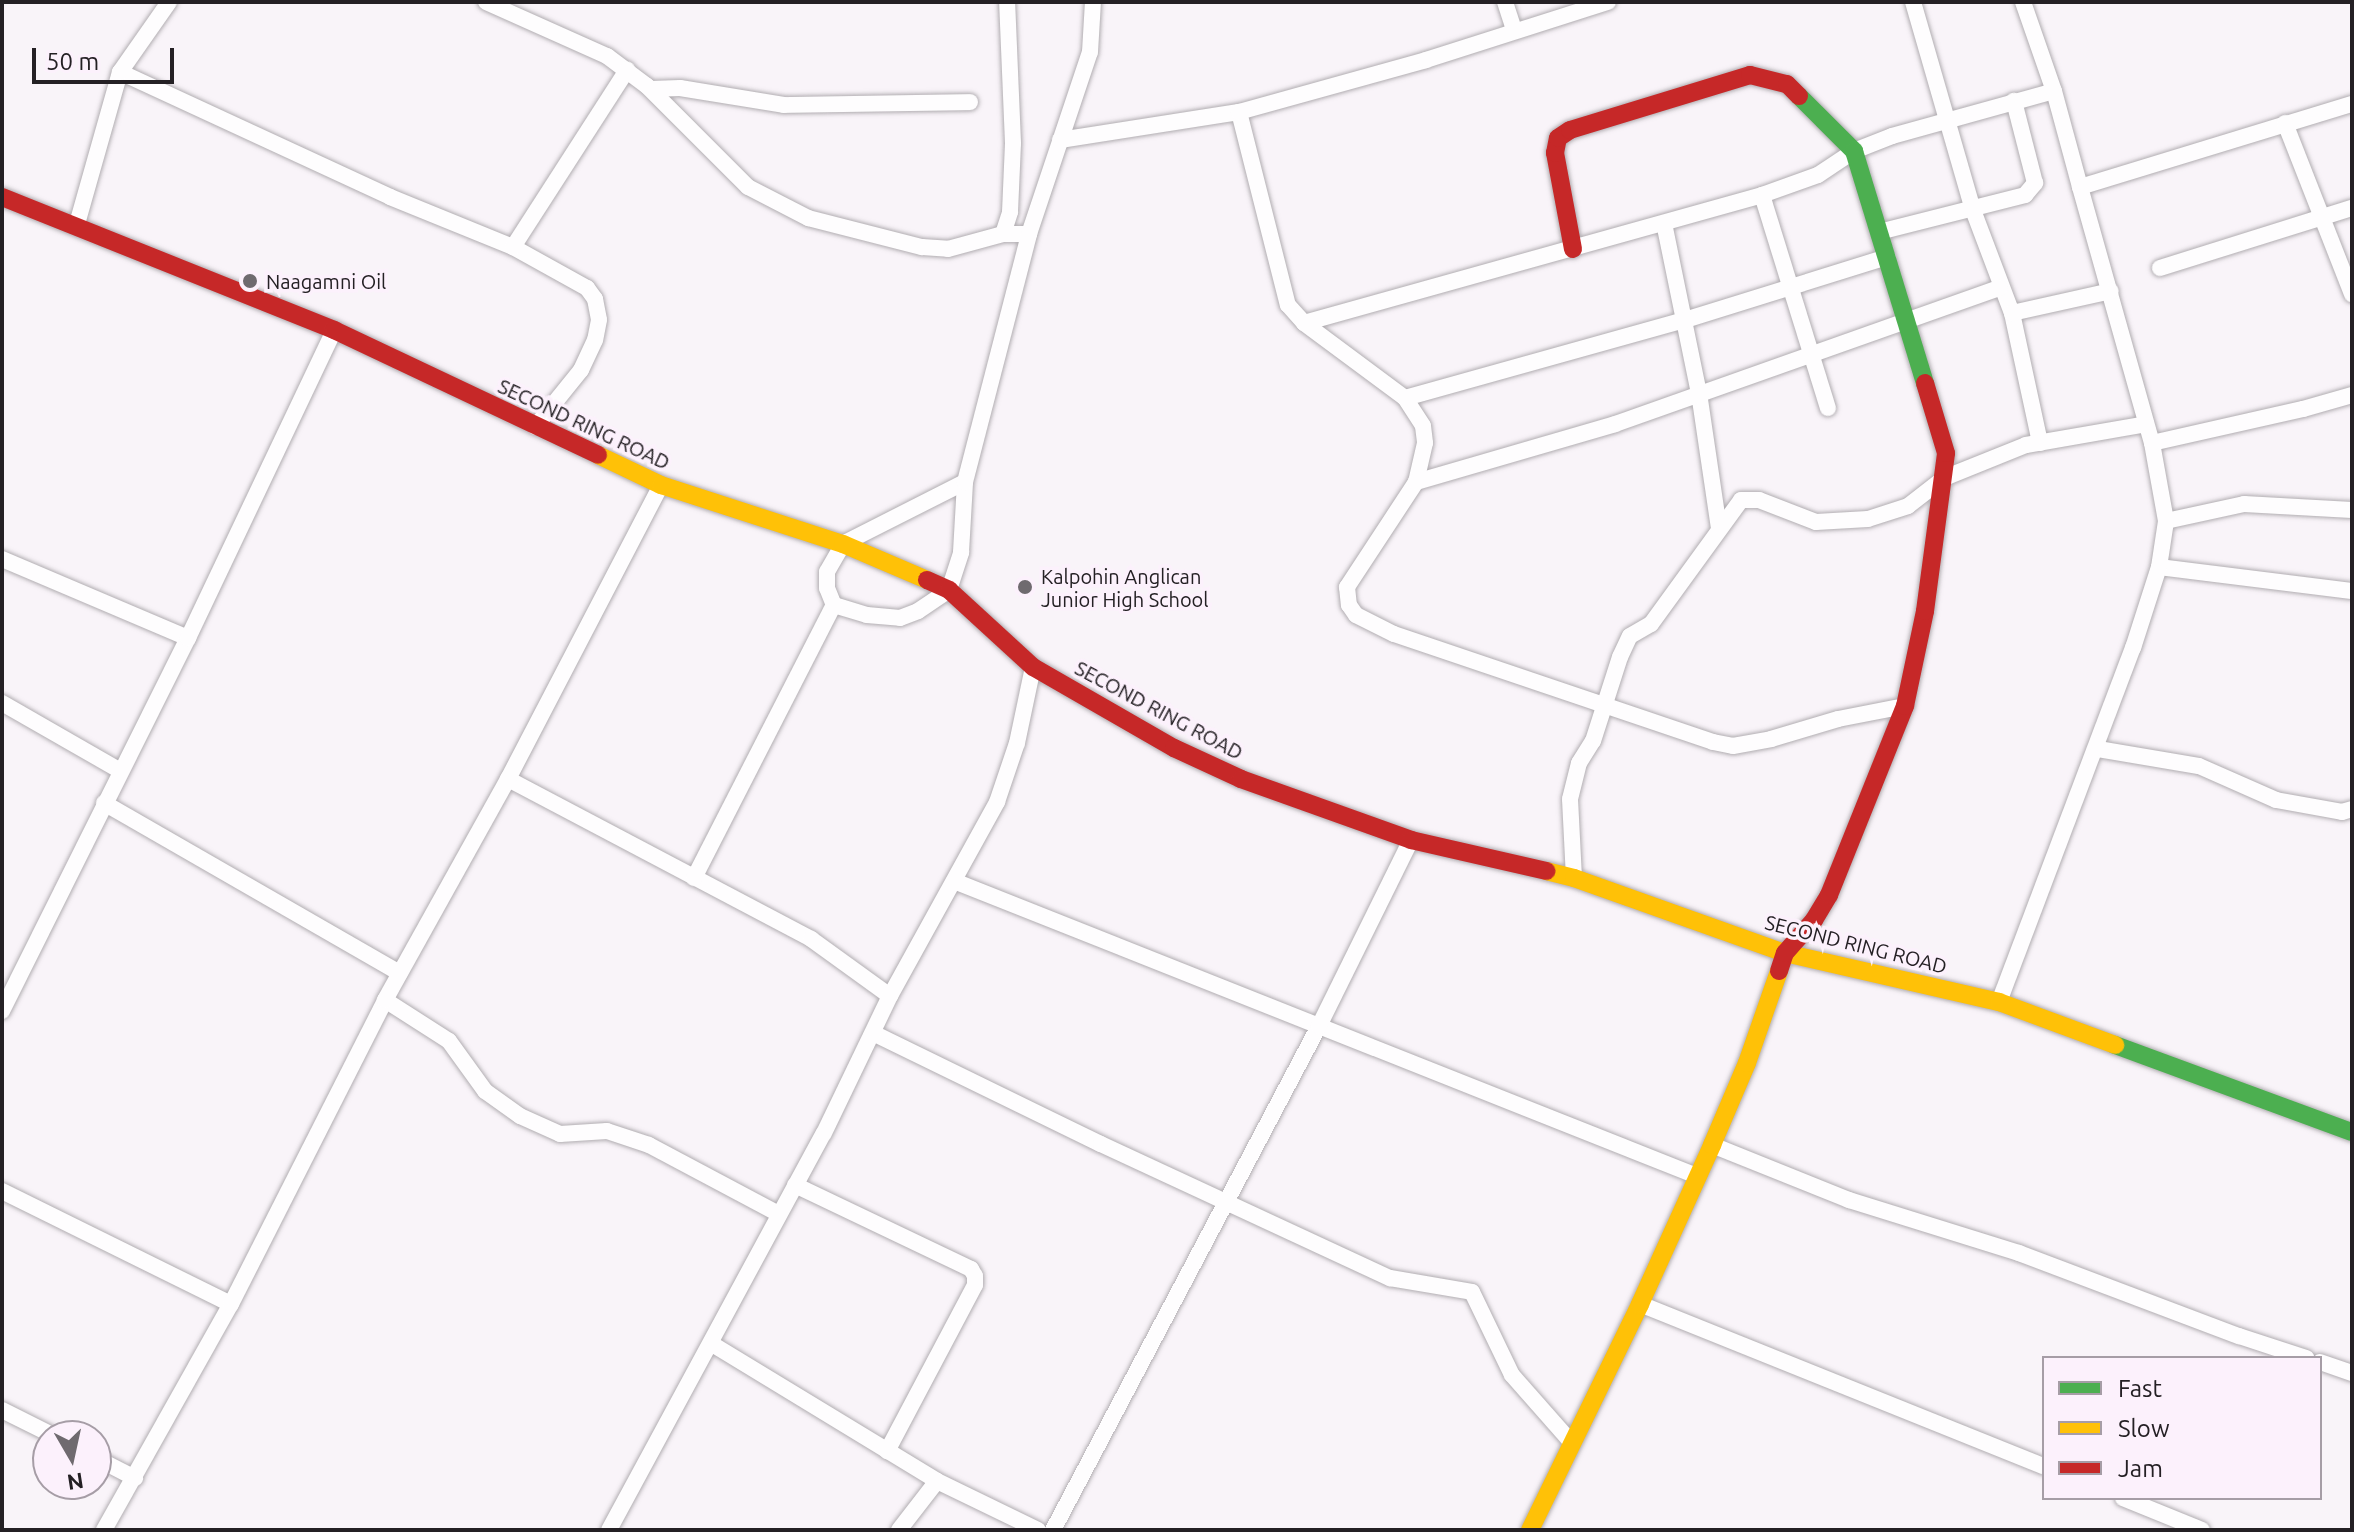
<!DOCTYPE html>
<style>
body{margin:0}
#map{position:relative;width:2354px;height:1532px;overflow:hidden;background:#f9f4f9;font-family:Ubuntu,sans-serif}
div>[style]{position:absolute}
.roads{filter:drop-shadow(0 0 2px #b1adb1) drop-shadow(0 0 2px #b1adb1)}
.street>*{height:16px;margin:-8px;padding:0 8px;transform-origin:8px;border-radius:8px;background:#fefdfe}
.fast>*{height:18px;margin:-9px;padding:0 9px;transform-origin:9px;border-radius:9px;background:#4caf50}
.slow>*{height:18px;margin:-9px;padding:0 9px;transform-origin:9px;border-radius:9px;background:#ffc107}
.jam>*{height:18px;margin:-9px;padding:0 9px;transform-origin:9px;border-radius:9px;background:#c62828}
.dots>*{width:22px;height:22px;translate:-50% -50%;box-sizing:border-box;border:4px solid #fcf1fc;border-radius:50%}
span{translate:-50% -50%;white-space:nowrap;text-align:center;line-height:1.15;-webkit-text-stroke:7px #fcf1fc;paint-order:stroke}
.poi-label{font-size:20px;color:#242024}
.left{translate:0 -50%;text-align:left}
.street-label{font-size:20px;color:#242024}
.frame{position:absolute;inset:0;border:4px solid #242024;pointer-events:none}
.legend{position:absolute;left:2042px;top:1356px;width:280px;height:144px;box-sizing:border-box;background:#fcf1fc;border:2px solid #a69da6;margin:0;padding:10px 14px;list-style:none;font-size:24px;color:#242024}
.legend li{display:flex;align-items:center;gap:16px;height:40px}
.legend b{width:40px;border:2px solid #a69da6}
.north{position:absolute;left:32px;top:1420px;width:80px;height:80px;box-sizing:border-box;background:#fcf1fc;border:2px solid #a69da6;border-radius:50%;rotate:171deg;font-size:22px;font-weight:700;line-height:32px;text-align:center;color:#242024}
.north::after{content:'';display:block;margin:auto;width:28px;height:36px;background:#6f6a6f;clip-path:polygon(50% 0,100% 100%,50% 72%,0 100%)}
.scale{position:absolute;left:32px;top:48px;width:142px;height:36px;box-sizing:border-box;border:4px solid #242024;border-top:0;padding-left:10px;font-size:24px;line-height:28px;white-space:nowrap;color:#242024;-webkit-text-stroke:6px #fcf1fc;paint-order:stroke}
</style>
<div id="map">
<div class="roads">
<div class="street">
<div style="left:486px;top:2px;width:133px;rotate:24.1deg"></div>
<div style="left:607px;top:56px;width:50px;rotate:36.9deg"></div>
<div style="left:647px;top:86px;width:143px;rotate:45deg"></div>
<div style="left:748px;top:187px;width:68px;rotate:27.3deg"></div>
<div style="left:808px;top:218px;width:118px;rotate:14.3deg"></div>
<div style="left:922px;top:247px;width:26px;rotate:4deg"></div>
<div style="left:948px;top:249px;width:57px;rotate:-15.3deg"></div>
<div style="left:1003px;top:234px;width:26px"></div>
<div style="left:1505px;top:2px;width:29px;rotate:72deg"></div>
<div style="left:1913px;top:2px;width:216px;rotate:73.9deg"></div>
<div style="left:1973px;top:210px;width:110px;rotate:69.3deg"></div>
<div style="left:2012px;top:313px;width:133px;rotate:77.8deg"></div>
<div style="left:2023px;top:2px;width:94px;rotate:70.8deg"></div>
<div style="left:2054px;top:91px;width:99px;rotate:74.8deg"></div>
<div style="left:2080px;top:187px;width:284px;rotate:-17deg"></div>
<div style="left:120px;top:72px;width:298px;rotate:24.8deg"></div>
<div style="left:390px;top:197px;width:133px;rotate:22.1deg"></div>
<div style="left:513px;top:247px;width:85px;rotate:29deg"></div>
<div style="left:587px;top:288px;width:14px;rotate:54deg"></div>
<div style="left:595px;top:299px;width:21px;rotate:79deg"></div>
<div style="left:599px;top:320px;width:20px;rotate:101deg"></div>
<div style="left:595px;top:340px;width:33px;rotate:115deg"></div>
<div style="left:581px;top:370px;width:73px;rotate:128.9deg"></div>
<div style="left:651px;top:89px;width:29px;rotate:-2deg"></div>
<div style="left:680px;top:88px;width:105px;rotate:9.3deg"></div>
<div style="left:784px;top:105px;width:186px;rotate:-0.9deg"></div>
<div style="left:1239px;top:112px;width:199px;rotate:75.8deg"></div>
<div style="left:1288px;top:305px;width:24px;rotate:48deg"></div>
<div style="left:1304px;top:323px;width:126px;rotate:36.6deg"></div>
<div style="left:1405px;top:398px;width:33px;rotate:57deg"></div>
<div style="left:1423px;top:426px;width:17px;rotate:83deg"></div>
<div style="left:1425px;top:443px;width:40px;rotate:103deg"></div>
<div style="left:1416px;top:482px;width:126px;rotate:123.3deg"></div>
<div style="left:1347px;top:587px;width:18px;rotate:84deg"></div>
<div style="left:1349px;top:605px;width:12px;rotate:55deg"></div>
<div style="left:1356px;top:615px;width:42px;rotate:26.6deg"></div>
<div style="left:1394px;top:634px;width:337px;rotate:18.7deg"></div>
<div style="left:1713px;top:742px;width:20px;rotate:11deg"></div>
<div style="left:1733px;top:746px;width:39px;rotate:-10deg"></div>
<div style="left:1771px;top:739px;width:70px;rotate:-16.6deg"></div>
<div style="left:1838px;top:719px;width:68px;rotate:-11deg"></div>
<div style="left:2285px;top:123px;width:184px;rotate:68.6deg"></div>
<div style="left:1060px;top:140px;width:181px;rotate:-8.9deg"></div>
<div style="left:1239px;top:112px;width:194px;rotate:-15.5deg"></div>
<div style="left:1426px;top:60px;width:191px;rotate:-17.7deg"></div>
<div style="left:2080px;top:187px;width:266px;rotate:74.3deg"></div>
<div style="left:2152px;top:443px;width:79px;rotate:79.8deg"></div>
<div style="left:2166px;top:521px;width:80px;rotate:-12.3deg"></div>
<div style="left:2244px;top:504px;width:108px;rotate:3.2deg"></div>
<div style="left:1762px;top:195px;width:223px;rotate:72.8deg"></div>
<div style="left:1664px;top:223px;width:174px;rotate:78.4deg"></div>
<div style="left:1699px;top:393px;width:137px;rotate:81.6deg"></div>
<div style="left:77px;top:224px;width:158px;rotate:-74.2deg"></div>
<div style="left:120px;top:72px;width:85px;rotate:-55deg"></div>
<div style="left:1879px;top:232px;width:151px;rotate:-14.2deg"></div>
<div style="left:2025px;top:195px;width:16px;rotate:-50deg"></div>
<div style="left:2035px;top:183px;width:85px;rotate:-104.4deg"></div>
<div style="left:1003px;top:234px;width:23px;rotate:-72deg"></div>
<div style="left:1010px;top:212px;width:69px;rotate:-87.5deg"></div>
<div style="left:1013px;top:143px;width:141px;rotate:-92.4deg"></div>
<div style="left:513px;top:247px;width:211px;rotate:-57.2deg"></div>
<div style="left:2160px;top:268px;width:201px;rotate:-17.4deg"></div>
<div style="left:2012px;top:313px;width:101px;rotate:-12.5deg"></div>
<div style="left:1304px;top:323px;width:476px;rotate:-15.6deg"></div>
<div style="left:1762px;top:195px;width:59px;rotate:-19.7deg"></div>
<div style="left:1818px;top:175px;width:43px;rotate:-33.7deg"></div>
<div style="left:1854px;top:151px;width:41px;rotate:-21.5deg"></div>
<div style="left:1892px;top:136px;width:168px;rotate:-15.5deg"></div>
<div style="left:1405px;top:398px;width:291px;rotate:-15.6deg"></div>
<div style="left:1685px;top:320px;width:212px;rotate:-17.3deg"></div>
<div style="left:2152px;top:443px;width:155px;rotate:-12.7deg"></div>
<div style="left:2303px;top:409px;width:51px;rotate:-15.9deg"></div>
<div style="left:965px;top:482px;width:137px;rotate:153.1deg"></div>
<div style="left:843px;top:544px;width:32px;rotate:120deg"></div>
<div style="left:827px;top:572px;width:16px;rotate:90deg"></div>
<div style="left:827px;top:588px;width:18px;rotate:68deg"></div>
<div style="left:834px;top:605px;width:34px;rotate:17deg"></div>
<div style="left:867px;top:615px;width:33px;rotate:5deg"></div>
<div style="left:900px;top:618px;width:19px;rotate:-21deg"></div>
<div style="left:918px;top:611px;width:37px;rotate:-34deg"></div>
<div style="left:949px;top:590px;width:40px;rotate:-72deg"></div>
<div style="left:961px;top:552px;width:70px;rotate:-86.7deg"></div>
<div style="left:965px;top:482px;width:256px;rotate:-75.5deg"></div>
<div style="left:1029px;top:234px;width:192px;rotate:-71.5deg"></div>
<div style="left:1090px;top:52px;width:50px;rotate:-86.6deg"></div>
<div style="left:1416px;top:482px;width:207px;rotate:-16.2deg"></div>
<div style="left:1615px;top:424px;width:408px;rotate:-19.5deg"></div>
<div style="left:2px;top:559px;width:202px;rotate:23deg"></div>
<div style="left:2159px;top:567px;width:194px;rotate:7.1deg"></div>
<div style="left:2px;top:703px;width:135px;rotate:29.8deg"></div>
<div style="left:2098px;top:749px;width:102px;rotate:9.6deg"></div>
<div style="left:2199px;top:766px;width:84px;rotate:23.8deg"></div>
<div style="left:2276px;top:800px;width:67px;rotate:10.3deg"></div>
<div style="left:2342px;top:812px;width:10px;rotate:-17deg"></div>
<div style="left:508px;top:779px;width:343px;rotate:27.8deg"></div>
<div style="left:811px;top:939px;width:97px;rotate:35.8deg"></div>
<div style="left:104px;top:803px;width:341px;rotate:29.9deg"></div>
<div style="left:694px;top:878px;width:307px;rotate:-62.9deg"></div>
<div style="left:1574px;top:878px;width:79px;rotate:-92.9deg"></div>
<div style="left:1570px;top:799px;width:37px;rotate:-76deg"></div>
<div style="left:1579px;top:763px;width:26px;rotate:-58deg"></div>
<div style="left:1593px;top:741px;width:88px;rotate:-72.2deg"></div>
<div style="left:1620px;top:657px;width:23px;rotate:-65deg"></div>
<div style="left:1630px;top:636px;width:24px;rotate:-30deg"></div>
<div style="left:1651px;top:624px;width:153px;rotate:-54deg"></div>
<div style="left:1741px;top:500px;width:18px"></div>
<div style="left:1759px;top:500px;width:61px;rotate:21.1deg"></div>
<div style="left:1816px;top:522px;width:52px;rotate:-3.3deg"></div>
<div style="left:1868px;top:519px;width:42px;rotate:-18deg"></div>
<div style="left:1908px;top:506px;width:46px;rotate:-37.9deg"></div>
<div style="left:1944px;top:478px;width:88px;rotate:-21.9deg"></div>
<div style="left:2026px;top:445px;width:122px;rotate:-9.9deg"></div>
<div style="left:954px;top:881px;width:799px;rotate:21.66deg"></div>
<div style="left:385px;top:1000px;width:76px;rotate:32.6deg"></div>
<div style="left:449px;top:1041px;width:62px;rotate:54.2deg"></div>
<div style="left:485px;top:1091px;width:43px;rotate:35.5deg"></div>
<div style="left:520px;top:1116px;width:44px;rotate:24.2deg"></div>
<div style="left:560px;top:1134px;width:47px;rotate:-3.7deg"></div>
<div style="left:607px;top:1131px;width:44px;rotate:18.4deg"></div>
<div style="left:649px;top:1145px;width:147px;rotate:28deg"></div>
<div style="left:1999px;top:1002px;width:379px;rotate:-69.3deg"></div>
<div style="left:2133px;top:648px;width:85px;rotate:-72.2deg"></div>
<div style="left:2159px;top:567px;width:47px;rotate:-81.3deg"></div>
<div style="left:2px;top:1011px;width:417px;rotate:-63.5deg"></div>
<div style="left:188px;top:638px;width:341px;rotate:-64.6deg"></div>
<div style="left:875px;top:1034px;width:251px;rotate:26deg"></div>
<div style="left:1101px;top:1144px;width:319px;rotate:24.9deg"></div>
<div style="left:1390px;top:1278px;width:83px;rotate:9.7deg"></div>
<div style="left:1472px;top:1292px;width:92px;rotate:64.3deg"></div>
<div style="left:1512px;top:1375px;width:91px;rotate:48.6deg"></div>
<div style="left:1712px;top:1145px;width:148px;rotate:21.9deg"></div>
<div style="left:1849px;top:1200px;width:178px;rotate:17.3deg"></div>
<div style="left:2019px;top:1253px;width:235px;rotate:20.7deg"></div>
<div style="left:2239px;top:1336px;width:71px;rotate:18.2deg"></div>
<div style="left:795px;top:1185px;width:195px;rotate:25.5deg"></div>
<div style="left:971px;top:1269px;width:8px;rotate:60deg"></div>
<div style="left:975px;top:1276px;width:9px;rotate:90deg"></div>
<div style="left:975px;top:1285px;width:188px;rotate:117.9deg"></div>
<div style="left:2px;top:1191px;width:255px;rotate:26.3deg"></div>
<div style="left:1640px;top:1304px;width:435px;rotate:21.9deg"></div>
<div style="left:712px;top:1344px;width:263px;rotate:31.3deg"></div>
<div style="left:937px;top:1481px;width:112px;rotate:25.9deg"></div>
<div style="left:2320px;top:1362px;width:34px;rotate:19deg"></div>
<div style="left:2px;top:1410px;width:58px;rotate:26.6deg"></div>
<div style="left:96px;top:1458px;width:44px;rotate:27.1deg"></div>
<div style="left:2123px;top:1498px;width:85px;rotate:22.1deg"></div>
<div style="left:104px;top:1530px;width:259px;rotate:-60.7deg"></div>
<div style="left:231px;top:1304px;width:341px;rotate:-63.1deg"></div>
<div style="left:385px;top:1000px;width:253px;rotate:-60.9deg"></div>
<div style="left:508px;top:779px;width:331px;rotate:-62.5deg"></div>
<div style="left:609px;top:1530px;width:451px;rotate:-61.6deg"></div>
<div style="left:824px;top:1133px;width:152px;rotate:-64.3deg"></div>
<div style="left:890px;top:996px;width:222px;rotate:-61.1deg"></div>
<div style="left:997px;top:802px;width:62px;rotate:-71.3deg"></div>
<div style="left:1017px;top:743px;width:78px;rotate:-78.1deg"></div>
<div style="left:899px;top:1530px;width:62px;rotate:-52.2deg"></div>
<div style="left:1053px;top:1530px;width:570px;rotate:-62.18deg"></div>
<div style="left:1319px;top:1026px;width:208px;rotate:-63.7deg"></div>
</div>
<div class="fast">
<div style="left:1799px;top:96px;width:78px;rotate:45deg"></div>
<div style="left:1854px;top:151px;width:243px;rotate:73deg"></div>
<div style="left:2115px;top:1045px;width:252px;rotate:20.2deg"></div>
</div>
<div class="slow">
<div style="left:598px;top:455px;width:70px;rotate:25.5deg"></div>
<div style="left:661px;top:485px;width:191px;rotate:18deg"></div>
<div style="left:843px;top:544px;width:91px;rotate:23.2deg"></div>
<div style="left:1546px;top:871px;width:29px;rotate:14deg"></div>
<div style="left:1574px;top:878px;width:224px;rotate:19.6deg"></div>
<div style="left:1785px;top:953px;width:220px;rotate:12.9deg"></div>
<div style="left:1999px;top:1002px;width:124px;rotate:20.3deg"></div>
<div style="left:1530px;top:1530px;width:251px;rotate:-64deg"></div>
<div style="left:1640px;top:1304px;width:175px;rotate:-65.6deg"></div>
<div style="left:1712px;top:1145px;width:89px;rotate:-66.9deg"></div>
<div style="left:1747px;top:1063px;width:97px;rotate:-70.8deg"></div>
</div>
<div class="jam">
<div style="left:2px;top:197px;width:358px;rotate:21.8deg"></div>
<div style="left:334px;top:330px;width:292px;rotate:25.3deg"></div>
<div style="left:1573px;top:249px;width:98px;rotate:-100.6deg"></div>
<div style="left:1555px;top:153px;width:15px;rotate:-79deg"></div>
<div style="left:1558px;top:138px;width:14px;rotate:-34deg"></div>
<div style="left:1570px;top:130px;width:188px;rotate:-17deg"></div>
<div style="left:1750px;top:75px;width:38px;rotate:14deg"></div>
<div style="left:1787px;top:84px;width:17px;rotate:45deg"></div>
<div style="left:927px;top:580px;width:24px;rotate:24deg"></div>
<div style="left:949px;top:590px;width:114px;rotate:42.5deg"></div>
<div style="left:1033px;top:667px;width:163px;rotate:29.9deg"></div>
<div style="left:1174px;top:748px;width:74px;rotate:24.8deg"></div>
<div style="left:1241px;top:779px;width:181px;rotate:19.7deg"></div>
<div style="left:1411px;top:840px;width:139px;rotate:12.9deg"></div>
<div style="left:1779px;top:971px;width:19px;rotate:-72deg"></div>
<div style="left:1785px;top:953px;width:44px;rotate:-48.7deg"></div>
<div style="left:1814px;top:920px;width:29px;rotate:-59deg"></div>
<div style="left:1829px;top:895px;width:204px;rotate:-68.1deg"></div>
<div style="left:1905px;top:706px;width:97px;rotate:-78.1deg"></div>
<div style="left:1925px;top:611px;width:159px;rotate:-82.4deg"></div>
<div style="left:1946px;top:453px;width:73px;rotate:-106.7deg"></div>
</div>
</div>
<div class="dots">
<div style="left:250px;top:281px;background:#6f6a6f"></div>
<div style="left:1025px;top:587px;background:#6f6a6f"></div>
</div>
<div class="poi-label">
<span class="left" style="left:266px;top:281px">Naagamni Oil</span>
<span class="left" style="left:1041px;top:588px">Kalpohin Anglican<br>Junior High School</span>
</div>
<div class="street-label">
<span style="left:584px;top:424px;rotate:25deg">SECOND RING ROAD</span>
<span style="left:1159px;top:710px;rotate:28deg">SECOND RING ROAD</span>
<span style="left:1856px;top:944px;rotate:14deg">SECOND RING ROAD</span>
</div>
<div class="frame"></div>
<ul class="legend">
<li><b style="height:10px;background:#4caf50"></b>Fast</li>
<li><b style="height:10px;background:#ffc107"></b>Slow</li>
<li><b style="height:10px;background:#c62828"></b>Jam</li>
</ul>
<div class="north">N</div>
<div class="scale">50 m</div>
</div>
